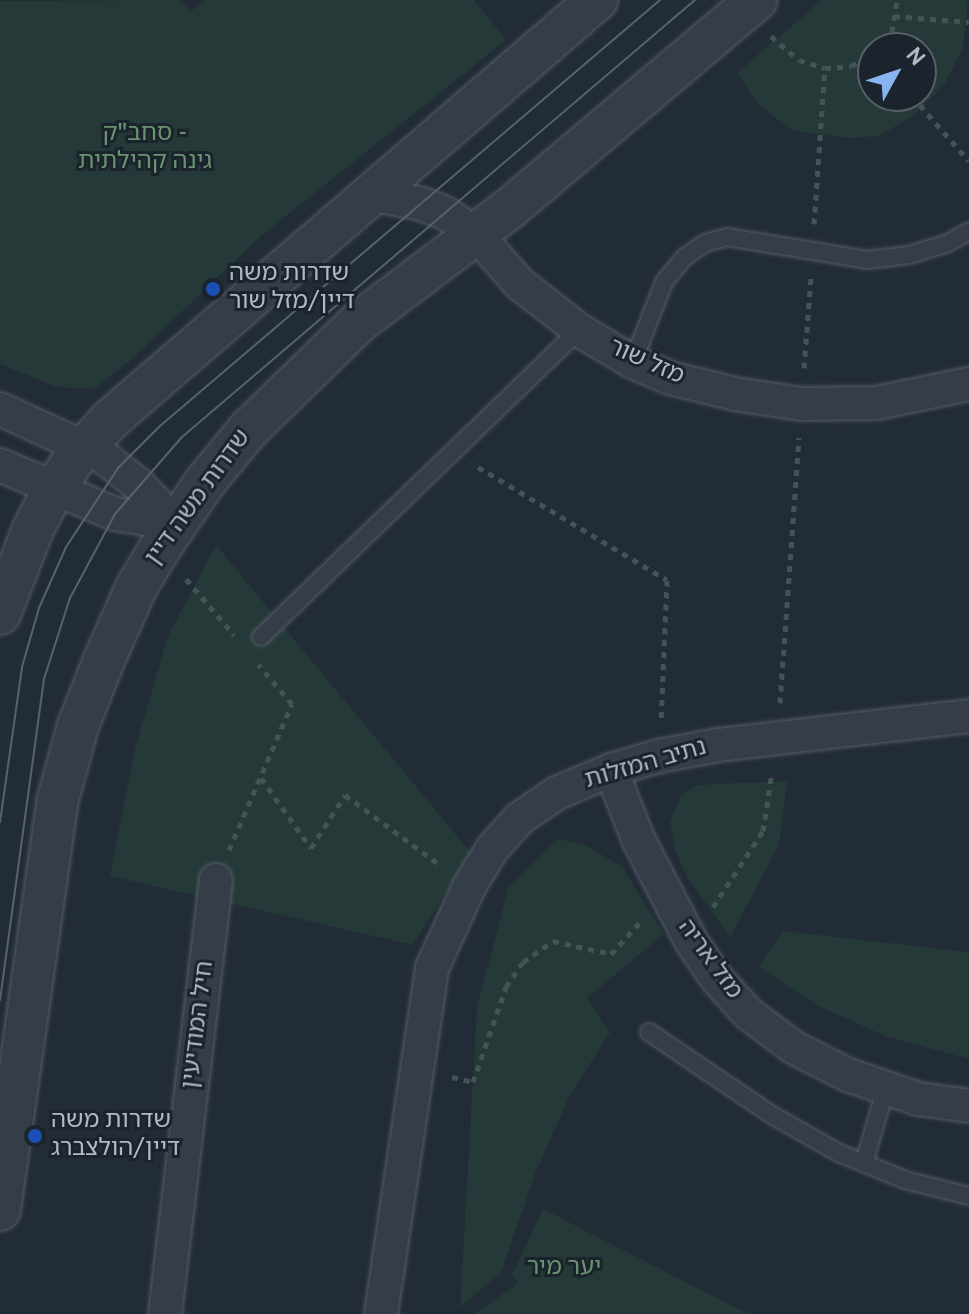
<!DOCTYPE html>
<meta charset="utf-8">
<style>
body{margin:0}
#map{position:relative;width:969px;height:1314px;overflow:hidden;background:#222c37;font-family:Overpass,"Noto Sans Hebrew",sans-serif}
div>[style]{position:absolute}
.green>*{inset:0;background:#253939}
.path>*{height:5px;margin-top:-2.5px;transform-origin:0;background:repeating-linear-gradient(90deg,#425456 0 6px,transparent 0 12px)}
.roads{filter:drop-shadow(0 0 2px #535c66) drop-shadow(0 0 2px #535c66)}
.service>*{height:16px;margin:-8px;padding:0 8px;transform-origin:8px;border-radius:8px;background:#353e48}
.minor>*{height:32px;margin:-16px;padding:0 16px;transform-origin:16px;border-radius:16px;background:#353e48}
.tertiary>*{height:40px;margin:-20px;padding:0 20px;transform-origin:20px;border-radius:20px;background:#353e48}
.tram>*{height:2px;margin:-1px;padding:0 1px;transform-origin:1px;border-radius:1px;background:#58626f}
.dots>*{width:22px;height:22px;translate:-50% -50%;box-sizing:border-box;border:4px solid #1b232c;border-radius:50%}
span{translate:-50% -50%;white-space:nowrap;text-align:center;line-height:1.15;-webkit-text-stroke:6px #1b232c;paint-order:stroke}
.park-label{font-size:24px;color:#699471}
.poi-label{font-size:24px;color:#b0b9c4}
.left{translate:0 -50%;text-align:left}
.street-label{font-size:24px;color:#b0b9c4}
.north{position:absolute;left:857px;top:32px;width:80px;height:80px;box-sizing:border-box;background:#1b232c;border:2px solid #575f69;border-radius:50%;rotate:50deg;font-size:22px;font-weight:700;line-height:32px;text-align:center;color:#b0b9c4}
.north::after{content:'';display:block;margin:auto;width:28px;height:36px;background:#88b5f1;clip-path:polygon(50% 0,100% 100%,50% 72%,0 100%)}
</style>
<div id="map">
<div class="green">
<div style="clip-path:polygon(180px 0,191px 11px,206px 0,474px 0,506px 40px,262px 235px,133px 358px,94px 389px,57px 387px,0 364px,0 1px)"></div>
<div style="clip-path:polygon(evenodd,822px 0,968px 0,963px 47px,944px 85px,913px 116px,879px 136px,849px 138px,793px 131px,759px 105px,737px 73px,822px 0,873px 48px,921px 48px,921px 96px,873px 96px,873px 48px)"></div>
<div style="clip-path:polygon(216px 545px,471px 853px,413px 945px,110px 876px,135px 749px,168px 636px)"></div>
<div style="clip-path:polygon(787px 781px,779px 845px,730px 937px,687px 877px,675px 851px,670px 821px,681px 796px,697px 785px)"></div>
<div style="clip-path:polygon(557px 839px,584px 844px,622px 867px,664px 934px,587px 998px,610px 1033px,571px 1093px,535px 1174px,501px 1273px,460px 1307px,477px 1008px,508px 888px)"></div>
<div style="clip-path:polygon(783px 931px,969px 952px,969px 1059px,885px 1036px,823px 1008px,790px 988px,759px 966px)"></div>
<div style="clip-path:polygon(543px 1209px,748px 1314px,476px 1314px,519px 1282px,512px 1275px)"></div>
</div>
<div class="path">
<div style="left:894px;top:16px;width:75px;rotate:4.6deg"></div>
<div style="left:771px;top:36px;width:37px;rotate:41deg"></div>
<div style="left:799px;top:60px;width:27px;rotate:17deg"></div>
<div style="left:825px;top:68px;width:26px;rotate:-4deg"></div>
<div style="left:851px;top:66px;width:25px;rotate:-27deg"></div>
<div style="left:880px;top:48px;width:20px;rotate:-53deg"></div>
<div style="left:892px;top:32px;width:32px;rotate:-81deg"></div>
<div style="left:912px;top:96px;width:86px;rotate:48.8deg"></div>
<div style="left:814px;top:224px;width:156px;rotate:-86deg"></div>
<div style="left:804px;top:368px;width:90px;rotate:-85.6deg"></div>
<div style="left:478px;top:467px;width:220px;rotate:30.9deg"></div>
<div style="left:667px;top:580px;width:141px;rotate:92.4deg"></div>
<div style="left:186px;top:579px;width:74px;rotate:49.4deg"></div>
<div style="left:780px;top:703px;width:266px;rotate:-85.9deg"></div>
<div style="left:261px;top:778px;width:86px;rotate:54.5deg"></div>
<div style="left:311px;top:848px;width:63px;rotate:-57.3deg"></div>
<div style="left:345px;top:795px;width:118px;rotate:36.4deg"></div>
<div style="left:229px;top:850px;width:159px;rotate:-66.7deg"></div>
<div style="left:292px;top:704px;width:52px;rotate:-130.4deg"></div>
<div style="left:713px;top:907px;width:91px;rotate:-56.7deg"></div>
<div style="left:763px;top:831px;width:60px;rotate:-81.3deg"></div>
<div style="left:452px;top:1077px;width:22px;rotate:13deg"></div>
<div style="left:473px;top:1082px;width:101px;rotate:-70.8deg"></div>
<div style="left:506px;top:987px;width:30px;rotate:-56deg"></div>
<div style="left:523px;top:962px;width:37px;rotate:-35deg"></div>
<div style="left:553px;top:941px;width:59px;rotate:12.6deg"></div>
<div style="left:611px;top:954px;width:46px;rotate:-47.6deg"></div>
</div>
<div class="roads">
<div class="service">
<div style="left:633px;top:362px;width:86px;rotate:-68.8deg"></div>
<div style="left:664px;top:282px;width:33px;rotate:-50deg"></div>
<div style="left:685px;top:257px;width:24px;rotate:-35deg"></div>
<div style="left:705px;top:243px;width:23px;rotate:-15deg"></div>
<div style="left:727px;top:237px;width:142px;rotate:9.3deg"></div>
<div style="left:867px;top:260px;width:42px;rotate:-6.8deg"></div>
<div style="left:909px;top:255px;width:39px;rotate:-17deg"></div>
<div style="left:946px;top:244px;width:26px;rotate:-29deg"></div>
<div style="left:261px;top:637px;width:442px;rotate:-44deg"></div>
<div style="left:649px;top:1032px;width:148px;rotate:34deg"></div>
<div style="left:772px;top:1115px;width:77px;rotate:29.6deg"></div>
<div style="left:839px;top:1153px;width:71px;rotate:22.2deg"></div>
<div style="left:905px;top:1180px;width:66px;rotate:14deg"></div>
<div style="left:864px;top:1163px;width:78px;rotate:-73.7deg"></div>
</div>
<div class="minor">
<div style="left:370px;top:194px;width:53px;rotate:10.9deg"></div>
<div style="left:422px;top:204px;width:25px;rotate:21deg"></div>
<div style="left:445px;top:213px;width:37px;rotate:34deg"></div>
<div style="left:476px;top:234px;width:67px;rotate:48.7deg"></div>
<div style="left:520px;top:284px;width:75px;rotate:37.9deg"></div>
<div style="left:579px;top:330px;width:63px;rotate:30.7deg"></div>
<div style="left:633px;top:362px;width:40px;rotate:23.4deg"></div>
<div style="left:670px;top:378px;width:67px;rotate:13.8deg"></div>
<div style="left:735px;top:394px;width:68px;rotate:8.5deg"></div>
<div style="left:802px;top:404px;width:75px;rotate:-0.8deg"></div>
<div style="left:877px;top:403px;width:94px;rotate:-11.7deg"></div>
<div style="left:0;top:409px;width:112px;rotate:24.7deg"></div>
<div style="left:102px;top:456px;width:46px;rotate:37.9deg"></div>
<div style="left:138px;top:484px;width:55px;rotate:46.5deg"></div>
<div style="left:0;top:465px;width:125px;rotate:23.1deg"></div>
<div style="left:115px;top:514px;width:62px;rotate:9.3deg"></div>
<div style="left:611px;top:770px;width:76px;rotate:68.5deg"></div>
<div style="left:639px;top:841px;width:113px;rotate:62.5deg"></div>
<div style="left:691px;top:941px;width:46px;rotate:55.6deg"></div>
<div style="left:717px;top:979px;width:47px;rotate:47.6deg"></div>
<div style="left:749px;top:1014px;width:55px;rotate:36.9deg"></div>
<div style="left:793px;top:1047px;width:62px;rotate:27deg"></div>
<div style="left:848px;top:1075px;width:74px;rotate:18.9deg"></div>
<div style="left:918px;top:1099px;width:51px;rotate:7.8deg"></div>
<div style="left:165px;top:1314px;width:437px;rotate:-83.3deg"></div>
<div style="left:381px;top:1314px;width:350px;rotate:-81.6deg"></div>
<div style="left:432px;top:968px;width:89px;rotate:-65.4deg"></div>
<div style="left:469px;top:887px;width:44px;rotate:-58.8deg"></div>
<div style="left:492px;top:849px;width:42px;rotate:-47.9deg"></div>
<div style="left:520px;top:818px;width:45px;rotate:-34deg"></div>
<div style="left:557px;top:793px;width:59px;rotate:-23.1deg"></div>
<div style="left:611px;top:770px;width:50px;rotate:-16.3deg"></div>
<div style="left:659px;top:756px;width:60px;rotate:-10.6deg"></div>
<div style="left:718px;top:745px;width:253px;rotate:-6.6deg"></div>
</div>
<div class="tertiary">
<div style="left:0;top:614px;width:91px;rotate:-68.8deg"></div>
<div style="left:33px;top:529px;width:45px;rotate:-62.3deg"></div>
<div style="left:54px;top:489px;width:37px;rotate:-56deg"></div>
<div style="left:75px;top:458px;width:53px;rotate:-47.3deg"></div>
<div style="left:111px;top:419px;width:642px;rotate:-40.77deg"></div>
<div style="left:0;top:1210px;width:415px;rotate:-82deg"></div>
<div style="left:58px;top:799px;width:76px;rotate:-74.7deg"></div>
<div style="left:78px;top:726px;width:71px;rotate:-68.5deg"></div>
<div style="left:104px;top:660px;width:81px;rotate:-66deg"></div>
<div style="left:137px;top:586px;width:44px;rotate:-58.8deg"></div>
<div style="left:160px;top:548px;width:80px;rotate:-55.7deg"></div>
<div style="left:205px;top:482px;width:67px;rotate:-50.4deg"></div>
<div style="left:248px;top:430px;width:155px;rotate:-44.2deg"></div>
<div style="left:359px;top:322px;width:188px;rotate:-37deg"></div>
<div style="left:509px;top:209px;width:324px;rotate:-40.2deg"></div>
</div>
</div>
<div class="tram">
<div style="left:0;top:822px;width:157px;rotate:-81.9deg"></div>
<div style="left:22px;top:667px;width:61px;rotate:-73.9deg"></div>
<div style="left:39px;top:608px;width:67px;rotate:-66.1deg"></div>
<div style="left:66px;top:547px;width:95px;rotate:-56.6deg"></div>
<div style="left:118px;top:468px;width:59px;rotate:-45deg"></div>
<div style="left:160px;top:426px;width:657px;rotate:-40.43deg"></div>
<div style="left:0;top:1000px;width:324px;rotate:-82.2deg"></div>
<div style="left:44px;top:679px;width:85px;rotate:-72.2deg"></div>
<div style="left:70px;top:598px;width:95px;rotate:-61.8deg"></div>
<div style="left:115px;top:514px;width:102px;rotate:-49deg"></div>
<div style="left:182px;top:437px;width:674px;rotate:-40.43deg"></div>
</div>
<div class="dots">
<div style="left:213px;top:289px;background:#1a4fb4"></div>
<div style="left:35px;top:1136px;background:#1a4fb4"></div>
</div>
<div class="park-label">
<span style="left:145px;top:149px">סחב"ק -<br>גינה קהילתית</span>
<span style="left:564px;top:1269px">יער מיר</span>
</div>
<div class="poi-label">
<span class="left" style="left:229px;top:289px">שדרות משה<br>דיין/מזל שור</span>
<span class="left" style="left:51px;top:1136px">שדרות משה<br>דיין/הולצברג</span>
</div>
<div class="street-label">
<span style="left:646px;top:363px;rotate:24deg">מזל שור</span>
<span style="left:199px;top:498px;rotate:-54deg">שדרות משה דיין</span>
<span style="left:646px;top:765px;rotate:-16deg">נתיב המזלות</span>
<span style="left:709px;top:960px;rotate:54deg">מזל אריה</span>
<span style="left:199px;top:1025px;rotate:-83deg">חיל המודיעין</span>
</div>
<div class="north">N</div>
</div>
